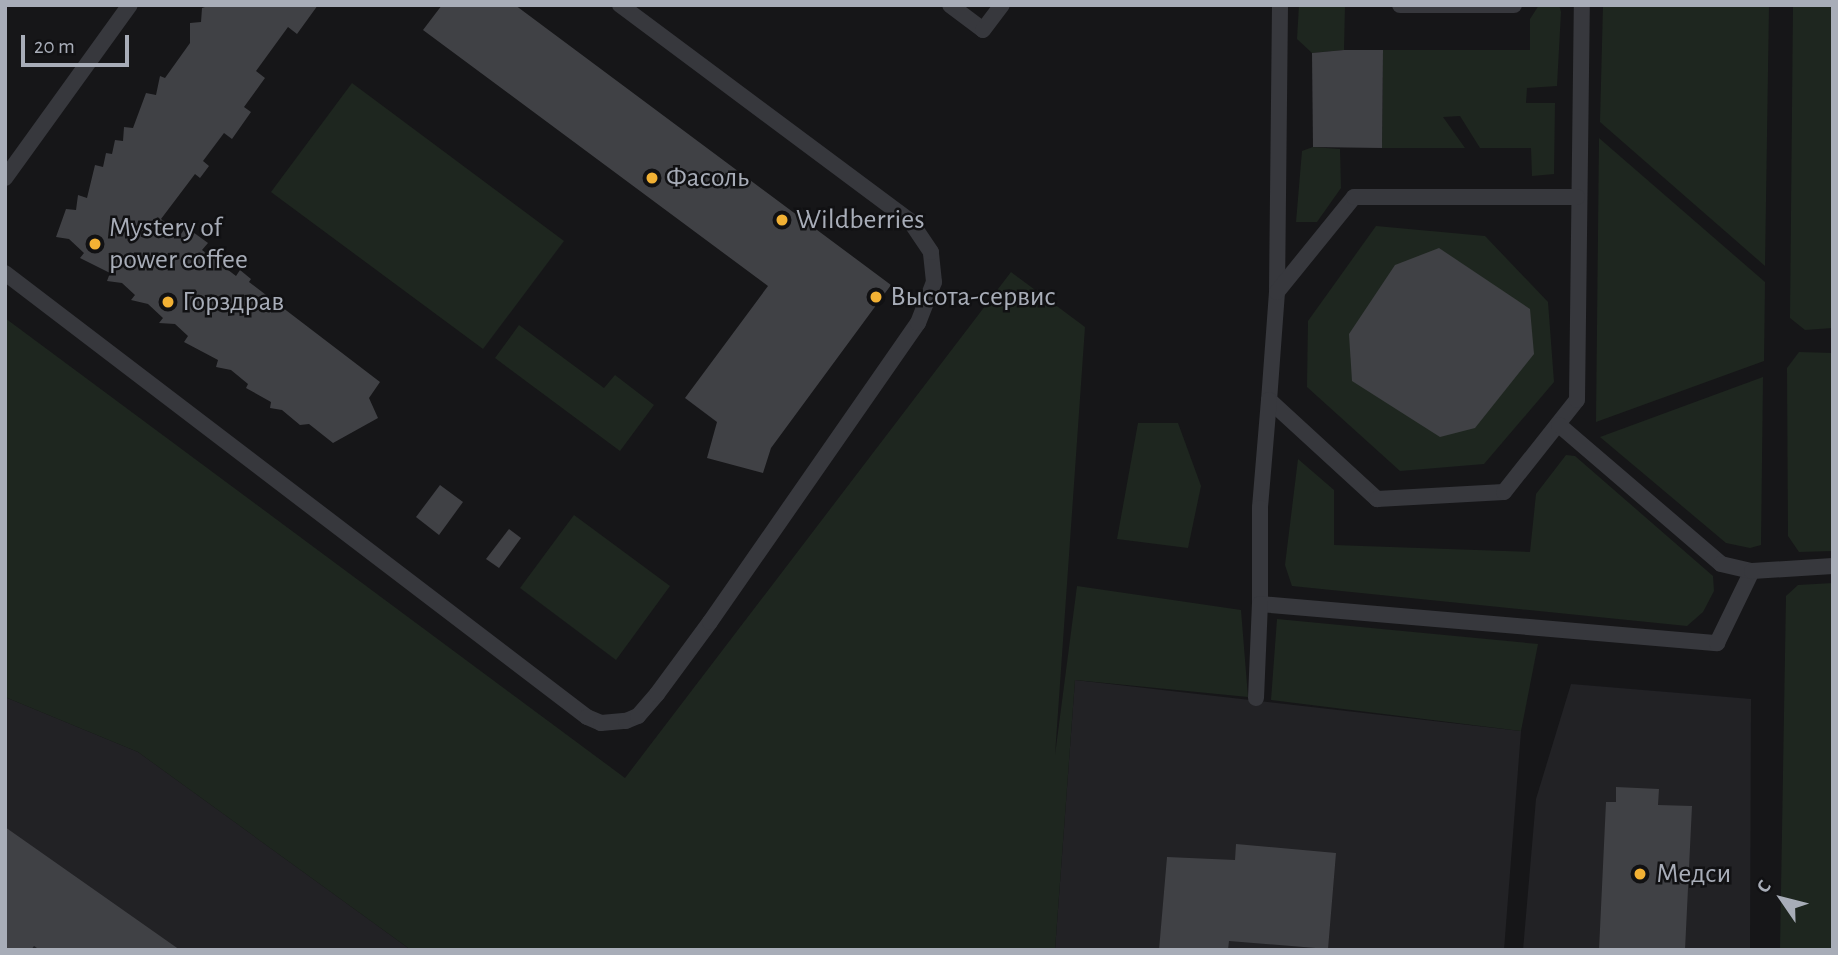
<!DOCTYPE html>
<meta charset="utf-8">
<style>
body{margin:0}
#map{position:relative;width:1838px;height:955px;overflow:hidden;background:#161618;font-family:"Alegreya Sans",sans-serif}
div>[style]{position:absolute}
.built>*{inset:0;background:#222225}
.green>*{inset:0;background:#1e261f}
.building>*{inset:0;background:#404145}
.service>*{height:16px;margin:-8px;padding:0 8px;transform-origin:8px;border-radius:8px;background:#37383d}
.dots>*{width:19px;height:19px;translate:-50% -50%;box-sizing:border-box;border:4px solid #111113;border-radius:50%}
span{translate:-50% -50%;white-space:nowrap;text-align:center;line-height:1.15;-webkit-text-stroke:5px #111113;paint-order:stroke}
.poi-label{font-size:28px;color:#a8adb8}
.left{translate:0 -50%;text-align:left}
.frame{position:absolute;inset:0;border:7px solid #a8adb8;pointer-events:none}
.north{position:absolute;left:1747px;top:864px;width:70px;height:70px;-webkit-text-stroke:5px #111113;paint-order:stroke;rotate:305deg;font-size:19px;font-weight:700;line-height:28px;text-align:center;color:#a8adb8}
.north::after{content:'';display:block;margin:auto;width:24px;height:32px;background:#a8adb8;clip-path:polygon(50% 0,100% 100%,50% 72%,0 100%)}
.scale{position:absolute;left:21px;top:35px;width:108px;height:32px;box-sizing:border-box;border:4px solid #a8adb8;border-top:0;padding-left:9px;font-size:21px;line-height:24px;white-space:nowrap;color:#a8adb8;-webkit-text-stroke:5px #111113;paint-order:stroke}
</style>
<div id="map">
<div class="built">
<div style="clip-path:polygon(1075px 680px,1521px 731px,1504px 950px,1055px 950px)"></div>
<div style="clip-path:polygon(1571px 684px,1751px 699px,1750px 950px,1523px 950px,1536px 799px)"></div>
<div style="clip-path:polygon(5px 697px,138px 752px,411px 950px,5px 950px)"></div>
</div>
<div class="green">
<div style="clip-path:polygon(1299px 5px,1345px 5px,1344px 50px,1312px 53px,1297px 39px)"></div>
<div style="clip-path:polygon(1539px 5px,1559px 5px,1561px 12px,1557px 86px,1527px 88px,1526px 103px,1555px 103px,1554px 174px,1532px 176px,1531px 148px,1480px 148px,1460px 116px,1443px 117px,1465px 148px,1382px 148px,1383px 50px,1530px 50px,1530px 19px)"></div>
<div style="clip-path:polygon(1603px 5px,1769px 5px,1765px 266px,1600px 122px)"></div>
<div style="clip-path:polygon(1793px 5px,1833px 5px,1833px 328px,1805px 330px,1790px 318px)"></div>
<div style="clip-path:polygon(352px 83px,564px 241px,483px 349px,271px 192px)"></div>
<div style="clip-path:polygon(1599px 138px,1765px 282px,1764px 361px,1596px 422px)"></div>
<div style="clip-path:polygon(1313px 147px,1340px 149px,1341px 188px,1317px 222px,1296px 222px,1302px 151px)"></div>
<div style="clip-path:polygon(1376px 226px,1485px 236px,1548px 302px,1554px 382px,1484px 464px,1400px 471px,1307px 387px,1308px 321px)"></div>
<div style="clip-path:polygon(1011px 272px,1085px 327px,1055px 755px,1077px 586px,1241px 610px,1248px 697px,1075px 680px,1055px 950px,411px 950px,138px 752px,5px 697px,5px 318px,625px 778px)"></div>
<div style="clip-path:polygon(519px 325px,604px 388px,615px 375px,654px 405px,620px 451px,495px 358px)"></div>
<div style="clip-path:polygon(1799px 352px,1833px 353px,1833px 551px,1799px 552px,1788px 536px,1787px 368px)"></div>
<div style="clip-path:polygon(1763px 377px,1761px 545px,1750px 548px,1726px 543px,1600px 437px)"></div>
<div style="clip-path:polygon(1138px 423px,1178px 423px,1201px 486px,1188px 548px,1117px 539px)"></div>
<div style="clip-path:polygon(1566px 455px,1575px 456px,1713px 576px,1714px 591px,1703px 612px,1687px 626px,1292px 586px,1285px 565px,1298px 459px,1334px 490px,1334px 545px,1530px 552px,1536px 494px)"></div>
<div style="clip-path:polygon(574px 515px,670px 586px,616px 660px,520px 588px)"></div>
<div style="clip-path:polygon(1833px 583px,1833px 950px,1780px 950px,1786px 596px,1798px 585px)"></div>
<div style="clip-path:polygon(1277px 619px,1538px 644px,1521px 731px,1271px 700px)"></div>
</div>
<div class="building">
<div style="clip-path:polygon(211px 5px,318px 5px,297px 34px,288px 27px,256px 71px,265px 78px,244px 107px,251px 112px,232px 139px,224px 133px,203px 161px,209px 166px,200px 178px,195px 174px,161px 219px,181px 234px,186px 227px,208px 243px,202px 250px,236px 276px,240px 270px,251px 279px,249px 282px,380px 382px,369px 398px,378px 418px,333px 443px,309px 424px,300px 425px,282px 410px,270px 408px,271px 402px,246px 388px,248px 384px,231px 370px,216px 367px,218px 360px,184px 342px,188px 336px,175px 324px,159px 323px,163px 318px,148px 304px,131px 300px,135px 295px,122px 283px,107px 281px,110px 273px,80px 258px,84px 253px,69px 239px,56px 237px,66px 209px,76px 210px,78px 195px,87px 198px,95px 165px,103px 167px,106px 153px,112px 154px,115px 140px,123px 141px,124px 127px,133px 128px,146px 93px,156px 95px,160px 76px,165px 78px,190px 43px,190px 23px,201px 22px,202px 8px)"></div>
<div style="clip-path:polygon(442px 5px,515px 5px,891px 285px,771px 448px,763px 473px,707px 458px,717px 422px,685px 398px,768px 286px,423px 30px)"></div>
<div style="clip-path:polygon(1344px 50px,1383px 50px,1382px 148px,1313px 147px,1312px 53px)"></div>
<div style="clip-path:polygon(1439px 248px,1530px 309px,1534px 354px,1475px 428px,1440px 437px,1352px 381px,1349px 334px,1395px 265px)"></div>
<div style="clip-path:polygon(440px 485px,463px 502px,439px 535px,416px 517px)"></div>
<div style="clip-path:polygon(509px 529px,521px 538px,499px 568px,486px 559px)"></div>
<div style="clip-path:polygon(1616px 787px,1659px 789px,1658px 805px,1692px 806px,1685px 950px,1599px 950px,1606px 802px,1616px 802px)"></div>
<div style="clip-path:polygon(5px 827px,180px 950px,40px 950px,34px 946px,31px 950px,5px 950px)"></div>
<div style="clip-path:polygon(1236px 844px,1336px 853px,1328px 949px,1229px 941px,1228px 950px,1159px 950px,1167px 857px,1235px 860px)"></div>
</div>
<div class="service">
<div style="left:950px;top:5px;width:41px;rotate:37.1deg"></div>
<div style="left:983px;top:30px;width:31px;rotate:-53deg"></div>
<div style="left:1280px;top:5px;width:287px;rotate:90.6deg"></div>
<div style="left:1277px;top:292px;width:108px;rotate:94.2deg"></div>
<div style="left:1269px;top:400px;width:147px;rotate:42.5deg"></div>
<div style="left:1377px;top:499px;width:127px;rotate:-3.2deg"></div>
<div style="left:1504px;top:492px;width:117px;rotate:-51.6deg"></div>
<div style="left:1577px;top:400px;width:395px;rotate:-89.3deg"></div>
<div style="left:1400px;top:5px;width:114px"></div>
<div style="left:5px;top:178px;width:213px;rotate:-54.2deg"></div>
<div style="left:5px;top:273px;width:732px;rotate:37.34deg"></div>
<div style="left:587px;top:717px;width:15px;rotate:23deg"></div>
<div style="left:601px;top:723px;width:25px;rotate:-5deg"></div>
<div style="left:626px;top:721px;width:13px;rotate:-23deg"></div>
<div style="left:638px;top:716px;width:29px;rotate:-49deg"></div>
<div style="left:657px;top:694px;width:89px;rotate:-53.6deg"></div>
<div style="left:710px;top:622px;width:364px;rotate:-55.2deg"></div>
<div style="left:918px;top:323px;width:44px;rotate:-68.7deg"></div>
<div style="left:934px;top:282px;width:30px;rotate:-96deg"></div>
<div style="left:931px;top:252px;width:37px;rotate:-124deg"></div>
<div style="left:910px;top:221px;width:362px;rotate:-143.3deg"></div>
<div style="left:1277px;top:292px;width:122px;rotate:-51deg"></div>
<div style="left:1354px;top:197px;width:223px"></div>
<div style="left:1269px;top:400px;width:108px;rotate:94.8deg"></div>
<div style="left:1260px;top:508px;width:96px;rotate:90deg"></div>
<div style="left:1260px;top:604px;width:459px;rotate:4.9deg"></div>
<div style="left:1717px;top:643px;width:80px;rotate:-64.1deg"></div>
<div style="left:1559px;top:425px;width:213px;rotate:40.6deg"></div>
<div style="left:1721px;top:564px;width:32px;rotate:13deg"></div>
<div style="left:1752px;top:571px;width:81px;rotate:-3.5deg"></div>
<div style="left:1256px;top:698px;width:94px;rotate:-87.6deg"></div>
</div>
<div class="dots">
<div style="left:652px;top:178px;background:#f2b134"></div>
<div style="left:782px;top:220px;background:#f2b134"></div>
<div style="left:95px;top:244px;background:#f2b134"></div>
<div style="left:876px;top:297px;background:#f2b134"></div>
<div style="left:168px;top:302px;background:#f2b134"></div>
<div style="left:1640px;top:874px;background:#f2b134"></div>
</div>
<div class="poi-label">
<span class="left" style="left:666px;top:178px">Фасоль</span>
<span class="left" style="left:796px;top:220px">Wildberries</span>
<span class="left" style="left:109px;top:244px">Mystery of<br>power coffee</span>
<span class="left" style="left:890px;top:297px">Высота-сервис</span>
<span class="left" style="left:182px;top:302px">Горздрав</span>
<span class="left" style="left:1656px;top:874px">Медси</span>
</div>
<div class="frame"></div>
<div class="north">С</div>
<div class="scale">20 m</div>
</div>
